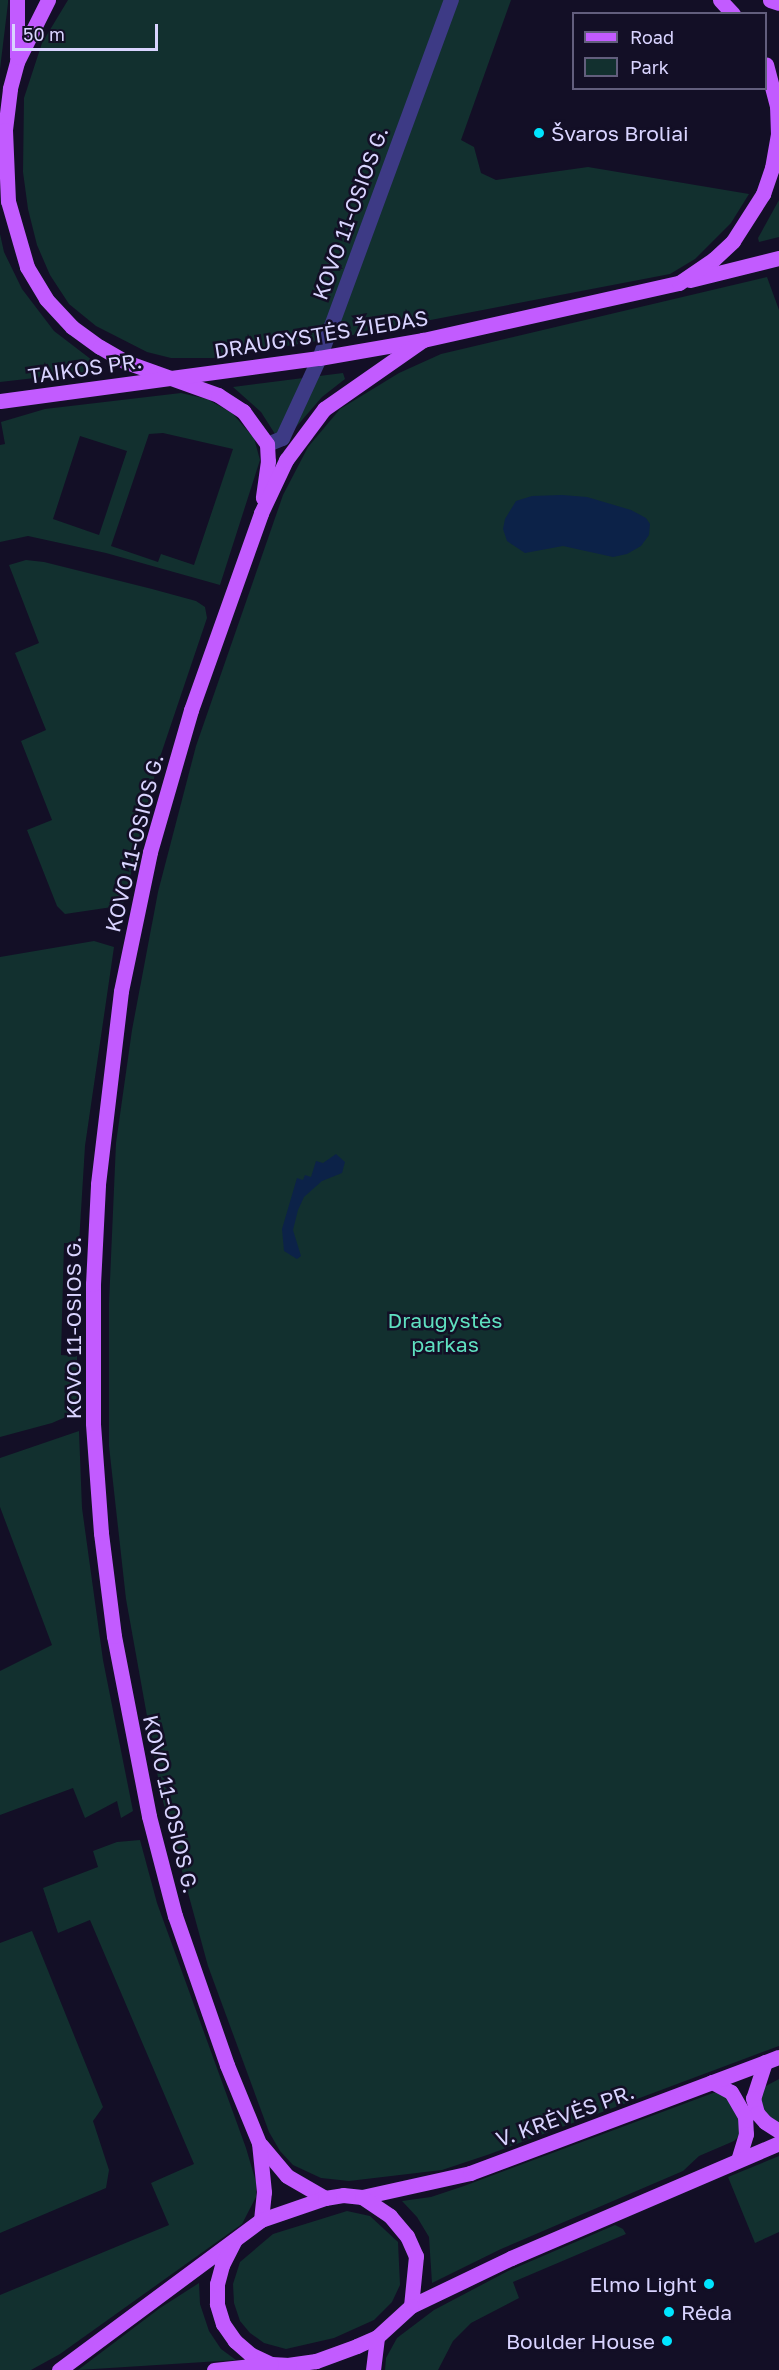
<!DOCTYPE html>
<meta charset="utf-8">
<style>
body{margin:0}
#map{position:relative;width:779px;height:2370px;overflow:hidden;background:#130f26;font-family:"Golos Text",sans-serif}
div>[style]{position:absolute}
.green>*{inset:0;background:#12302f}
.water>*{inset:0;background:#0c2248}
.minor>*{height:15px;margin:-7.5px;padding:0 7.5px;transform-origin:7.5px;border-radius:7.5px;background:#3d3a85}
.major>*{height:15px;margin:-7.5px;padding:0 7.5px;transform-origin:7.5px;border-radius:7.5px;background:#c25bff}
.dots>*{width:16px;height:16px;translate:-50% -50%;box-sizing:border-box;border:3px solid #130f26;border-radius:50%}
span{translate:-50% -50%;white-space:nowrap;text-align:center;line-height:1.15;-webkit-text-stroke:5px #130f26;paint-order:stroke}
.poi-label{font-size:21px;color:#d9d4ff}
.left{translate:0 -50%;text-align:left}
.right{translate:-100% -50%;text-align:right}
.street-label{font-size:21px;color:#d9d4ff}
.park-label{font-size:21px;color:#5fe0c0}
.legend{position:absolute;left:572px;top:12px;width:195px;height:78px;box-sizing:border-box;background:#130f26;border:2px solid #625e7d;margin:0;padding:8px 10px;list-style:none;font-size:18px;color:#d9d4ff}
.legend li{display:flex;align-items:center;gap:12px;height:30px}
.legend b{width:30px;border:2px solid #625e7d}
.scale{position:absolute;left:12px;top:24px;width:146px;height:27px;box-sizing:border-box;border:3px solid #d9d4ff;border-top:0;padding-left:8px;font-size:18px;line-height:21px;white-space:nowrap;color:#d9d4ff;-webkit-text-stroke:4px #130f26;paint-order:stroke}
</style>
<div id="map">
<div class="green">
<div style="clip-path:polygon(0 0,8px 0,8px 3px,0 69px)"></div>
<div style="clip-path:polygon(68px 0,511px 0,461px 140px,474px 147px,481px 173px,496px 180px,588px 167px,749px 194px,731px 223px,695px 259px,670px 274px,342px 337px,213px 358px,171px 358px,147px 352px,96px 326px,69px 304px,50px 275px,37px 245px,28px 209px,23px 172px,24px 98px,42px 43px)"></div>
<div style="clip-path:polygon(779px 200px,779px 237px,759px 242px,758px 238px)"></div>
<div style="clip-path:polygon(0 234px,4px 252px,22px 289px,54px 331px,105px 370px,0 382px)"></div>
<div style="clip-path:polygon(767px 277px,779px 310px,779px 2046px,490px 2154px,442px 2170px,349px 2181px,321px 2178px,293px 2165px,280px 2151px,269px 2132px,208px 1966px,161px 1794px,126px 1599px,109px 1446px,109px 1303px,116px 1143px,132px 1030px,158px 892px,196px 746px,283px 495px,308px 447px,340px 409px,399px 373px,441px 354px)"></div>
<div style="clip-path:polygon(343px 373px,345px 379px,322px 397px,290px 434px,275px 434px,261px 412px,233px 387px)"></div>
<div style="clip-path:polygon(evenodd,181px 393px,207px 399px,232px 413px,254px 438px,260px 460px,220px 585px,106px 553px,28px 536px,0 542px,0 445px,5px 444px,1px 422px,45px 409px,181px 393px,163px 433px,233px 449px,194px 565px,161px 554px,158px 562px,111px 546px,149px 434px,163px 433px,181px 393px,80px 436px,127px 451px,99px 535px,53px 519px,80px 436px)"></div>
<div style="clip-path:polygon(26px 560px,44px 562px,152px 589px,196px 601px,205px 607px,207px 618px,157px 766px,124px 902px,119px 906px,65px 914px,57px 906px,27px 830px,52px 820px,21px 741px,46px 730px,15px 653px,39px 643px,9px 565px)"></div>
<div style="clip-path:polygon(94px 941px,114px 947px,85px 1146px,79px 1243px,64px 1243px,61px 1355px,77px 1356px,78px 1403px,75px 1413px,52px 1423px,0 1437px,0 957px)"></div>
<div style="clip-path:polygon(79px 1431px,82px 1508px,103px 1660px,133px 1811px,121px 1818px,117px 1801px,85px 1818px,73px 1788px,0 1815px,0 1671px,52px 1645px,0 1507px,0 1458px)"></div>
<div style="clip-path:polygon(140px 1840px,157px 1903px,246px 2148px,256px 2182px,256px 2197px,242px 2224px,60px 2354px,31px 2370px,0 2370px,0 2295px,169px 2225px,151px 2183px,194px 2164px,90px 1920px,58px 1933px,43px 1888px,98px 1867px,93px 1851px,117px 1842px)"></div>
<div style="clip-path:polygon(32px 1931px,103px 2107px,93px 2121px,109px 2170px,106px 2188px,0 2233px,0 1943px)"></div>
<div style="clip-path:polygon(779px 2079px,779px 2124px,763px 2111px,759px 2097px,762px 2088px)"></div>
<div style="clip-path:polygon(721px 2092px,733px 2102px,739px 2116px,739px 2136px,734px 2141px,699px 2156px,683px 2171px,501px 2249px,432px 2283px,429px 2237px,417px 2217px,402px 2201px,431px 2197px,464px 2186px,713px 2093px)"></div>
<div style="clip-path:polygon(779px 2156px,779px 2232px,755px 2243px,728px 2177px)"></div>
<div style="clip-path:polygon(347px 2211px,370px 2216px,398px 2242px,400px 2285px,392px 2302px,374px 2320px,334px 2338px,286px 2349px,264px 2343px,250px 2333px,240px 2321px,234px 2303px,233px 2284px,240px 2262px,273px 2234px)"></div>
<div style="clip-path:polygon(615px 2225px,623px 2229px,626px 2234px,513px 2282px,519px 2298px,471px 2323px,453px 2341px,438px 2370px,385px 2370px,386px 2358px,397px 2338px,434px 2310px,508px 2271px)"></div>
<div style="clip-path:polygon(199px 2283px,200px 2304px,209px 2331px,221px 2349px,236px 2360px,78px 2370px,160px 2308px)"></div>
</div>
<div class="water">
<div style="clip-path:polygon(562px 495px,587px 497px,631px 510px,646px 518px,650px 524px,649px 535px,641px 546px,627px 554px,613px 557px,563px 546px,525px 553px,507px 541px,503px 529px,505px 519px,516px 501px,532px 496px)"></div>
<div style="clip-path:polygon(336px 1154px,345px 1162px,342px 1173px,322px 1181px,304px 1197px,298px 1210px,293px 1230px,301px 1256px,297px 1259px,284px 1251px,282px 1229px,297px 1178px,303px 1180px,305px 1175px,311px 1177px,316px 1161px,323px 1163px)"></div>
</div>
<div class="minor">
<div style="left:267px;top:444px;width:16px;rotate:-22deg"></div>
<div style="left:282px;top:438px;width:88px;rotate:-65.2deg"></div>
<div style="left:319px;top:358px;width:382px;rotate:-69.8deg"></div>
</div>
<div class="major">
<div style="left:48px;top:0;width:69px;rotate:116.6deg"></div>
<div style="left:17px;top:62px;width:28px;rotate:105deg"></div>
<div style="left:10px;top:89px;width:41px;rotate:97deg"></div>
<div style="left:5px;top:130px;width:71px;rotate:87.6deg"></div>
<div style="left:8px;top:201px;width:69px;rotate:73.9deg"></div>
<div style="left:27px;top:267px;width:37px;rotate:59deg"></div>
<div style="left:46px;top:299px;width:38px;rotate:47deg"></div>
<div style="left:72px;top:327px;width:34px;rotate:36deg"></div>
<div style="left:100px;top:347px;width:30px;rotate:30deg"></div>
<div style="left:126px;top:362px;width:98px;rotate:19.7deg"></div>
<div style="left:218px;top:395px;width:30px;rotate:33deg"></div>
<div style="left:243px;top:411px;width:41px;rotate:54deg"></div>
<div style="left:267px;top:444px;width:17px;rotate:87deg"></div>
<div style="left:268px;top:461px;width:37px;rotate:98deg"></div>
<div style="left:720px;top:0;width:19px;rotate:47deg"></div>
<div style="left:770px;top:0;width:9px;rotate:18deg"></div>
<div style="left:17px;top:57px;width:57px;rotate:-90deg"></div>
<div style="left:690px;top:280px;width:92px;rotate:-13.9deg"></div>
<div style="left:0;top:401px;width:322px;rotate:-7.7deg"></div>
<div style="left:319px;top:358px;width:106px;rotate:-9.8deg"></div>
<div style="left:423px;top:340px;width:262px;rotate:-12.6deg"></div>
<div style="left:679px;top:283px;width:42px;rotate:-34.4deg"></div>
<div style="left:714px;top:259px;width:26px;rotate:-43deg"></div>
<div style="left:733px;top:241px;width:56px;rotate:-57.4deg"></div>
<div style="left:763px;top:194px;width:28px;rotate:-71deg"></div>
<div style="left:772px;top:168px;width:35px;rotate:-80deg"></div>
<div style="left:778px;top:134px;width:28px;rotate:-92deg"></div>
<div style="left:777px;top:106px;width:43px;rotate:-104.7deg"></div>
<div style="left:765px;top:2062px;width:38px;rotate:108deg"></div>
<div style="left:753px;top:2098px;width:16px;rotate:75deg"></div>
<div style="left:757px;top:2113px;width:12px;rotate:48deg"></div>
<div style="left:765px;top:2122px;width:17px;rotate:33deg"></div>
<div style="left:712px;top:2082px;width:21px;rotate:28deg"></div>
<div style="left:731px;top:2092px;width:28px;rotate:60deg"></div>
<div style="left:745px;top:2116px;width:18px;rotate:87deg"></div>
<div style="left:746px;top:2134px;width:27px;rotate:107deg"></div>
<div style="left:261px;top:2145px;width:40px;rotate:50deg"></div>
<div style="left:287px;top:2176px;width:44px;rotate:30.1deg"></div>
<div style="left:362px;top:2197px;width:111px;rotate:-12.5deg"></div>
<div style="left:470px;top:2173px;width:330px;rotate:-20.6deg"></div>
<div style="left:261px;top:2220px;width:28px;rotate:-84deg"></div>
<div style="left:264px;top:2192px;width:49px;rotate:-95.8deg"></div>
<div style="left:259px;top:2143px;width:84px;rotate:-112.3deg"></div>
<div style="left:227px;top:2065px;width:158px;rotate:-109.2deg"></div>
<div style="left:175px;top:1916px;width:103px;rotate:-104.6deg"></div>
<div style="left:149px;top:1816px;width:183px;rotate:-101deg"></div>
<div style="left:114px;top:1636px;width:104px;rotate:-97.2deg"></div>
<div style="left:101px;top:1533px;width:110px;rotate:-94.2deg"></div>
<div style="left:93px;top:1423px;width:139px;rotate:-90deg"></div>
<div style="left:93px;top:1284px;width:100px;rotate:-87.1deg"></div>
<div style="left:98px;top:1184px;width:194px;rotate:-83.2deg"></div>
<div style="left:121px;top:991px;width:142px;rotate:-78.2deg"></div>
<div style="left:150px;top:852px;width:148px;rotate:-73.9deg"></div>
<div style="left:191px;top:710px;width:209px;rotate:-70.4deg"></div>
<div style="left:261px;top:513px;width:59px;rotate:-64.7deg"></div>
<div style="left:286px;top:460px;width:64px;rotate:-53.3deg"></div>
<div style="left:324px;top:409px;width:121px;rotate:-34.9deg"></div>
<div style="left:411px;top:2306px;width:111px;rotate:-25.6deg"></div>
<div style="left:511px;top:2258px;width:292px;rotate:-23.2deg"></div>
<div style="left:59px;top:2370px;width:252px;rotate:-36.6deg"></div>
<div style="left:261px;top:2220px;width:68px;rotate:-19deg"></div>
<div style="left:325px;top:2198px;width:18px;rotate:-9deg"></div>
<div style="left:343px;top:2195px;width:19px;rotate:6deg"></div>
<div style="left:362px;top:2197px;width:34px;rotate:34deg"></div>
<div style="left:390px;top:2216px;width:26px;rotate:50deg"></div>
<div style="left:407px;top:2236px;width:22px;rotate:66deg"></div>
<div style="left:416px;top:2256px;width:50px;rotate:95.7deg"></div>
<div style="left:411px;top:2306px;width:46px;rotate:137.6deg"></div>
<div style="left:377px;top:2337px;width:22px;rotate:156deg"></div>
<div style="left:357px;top:2346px;width:44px;rotate:159.9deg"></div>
<div style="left:316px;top:2361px;width:27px;rotate:172deg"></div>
<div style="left:289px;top:2365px;width:18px;rotate:-177deg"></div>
<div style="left:271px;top:2364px;width:23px;rotate:-155deg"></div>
<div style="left:250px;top:2354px;width:20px;rotate:-139deg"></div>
<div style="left:235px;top:2341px;width:21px;rotate:-125deg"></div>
<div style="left:223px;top:2324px;width:21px;rotate:-107deg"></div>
<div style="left:217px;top:2304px;width:20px;rotate:-90deg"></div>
<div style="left:217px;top:2284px;width:20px;rotate:-75deg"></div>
<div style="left:222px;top:2265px;width:28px;rotate:-63deg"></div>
<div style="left:214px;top:2370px;width:57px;rotate:-6deg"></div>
<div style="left:373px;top:2370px;width:33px;rotate:-83deg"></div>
</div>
<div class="dots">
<div style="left:539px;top:133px;background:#00e5ff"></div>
<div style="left:709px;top:2284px;background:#00e5ff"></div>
<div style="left:669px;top:2312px;background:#00e5ff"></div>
<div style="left:667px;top:2341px;background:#00e5ff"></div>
</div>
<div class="poi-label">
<span class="left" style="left:551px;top:133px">Švaros Broliai</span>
<span class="right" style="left:697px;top:2284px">Elmo Light</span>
<span class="left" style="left:681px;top:2312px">Rėda</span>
<span class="right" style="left:655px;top:2341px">Boulder House</span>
</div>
<div class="street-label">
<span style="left:350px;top:213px;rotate:-70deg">KOVO 11-OSIOS G.</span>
<span style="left:321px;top:334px;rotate:-9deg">DRAUGYSTĖS ŽIEDAS</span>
<span style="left:85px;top:368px;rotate:-8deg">TAIKOS PR.</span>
<span style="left:134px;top:843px;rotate:-76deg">KOVO 11-OSIOS G.</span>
<span style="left:73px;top:1328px;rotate:-90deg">KOVO 11-OSIOS G.</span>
<span style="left:171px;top:1804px;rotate:77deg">KOVO 11-OSIOS G.</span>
<span style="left:565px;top:2115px;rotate:-20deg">V. KRĖVĖS PR.</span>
</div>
<div class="park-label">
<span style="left:445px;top:1332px">Draugystės<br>parkas</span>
</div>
<ul class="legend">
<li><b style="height:8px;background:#c25bff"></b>Road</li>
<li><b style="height:16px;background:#12302f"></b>Park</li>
</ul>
<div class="scale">50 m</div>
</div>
